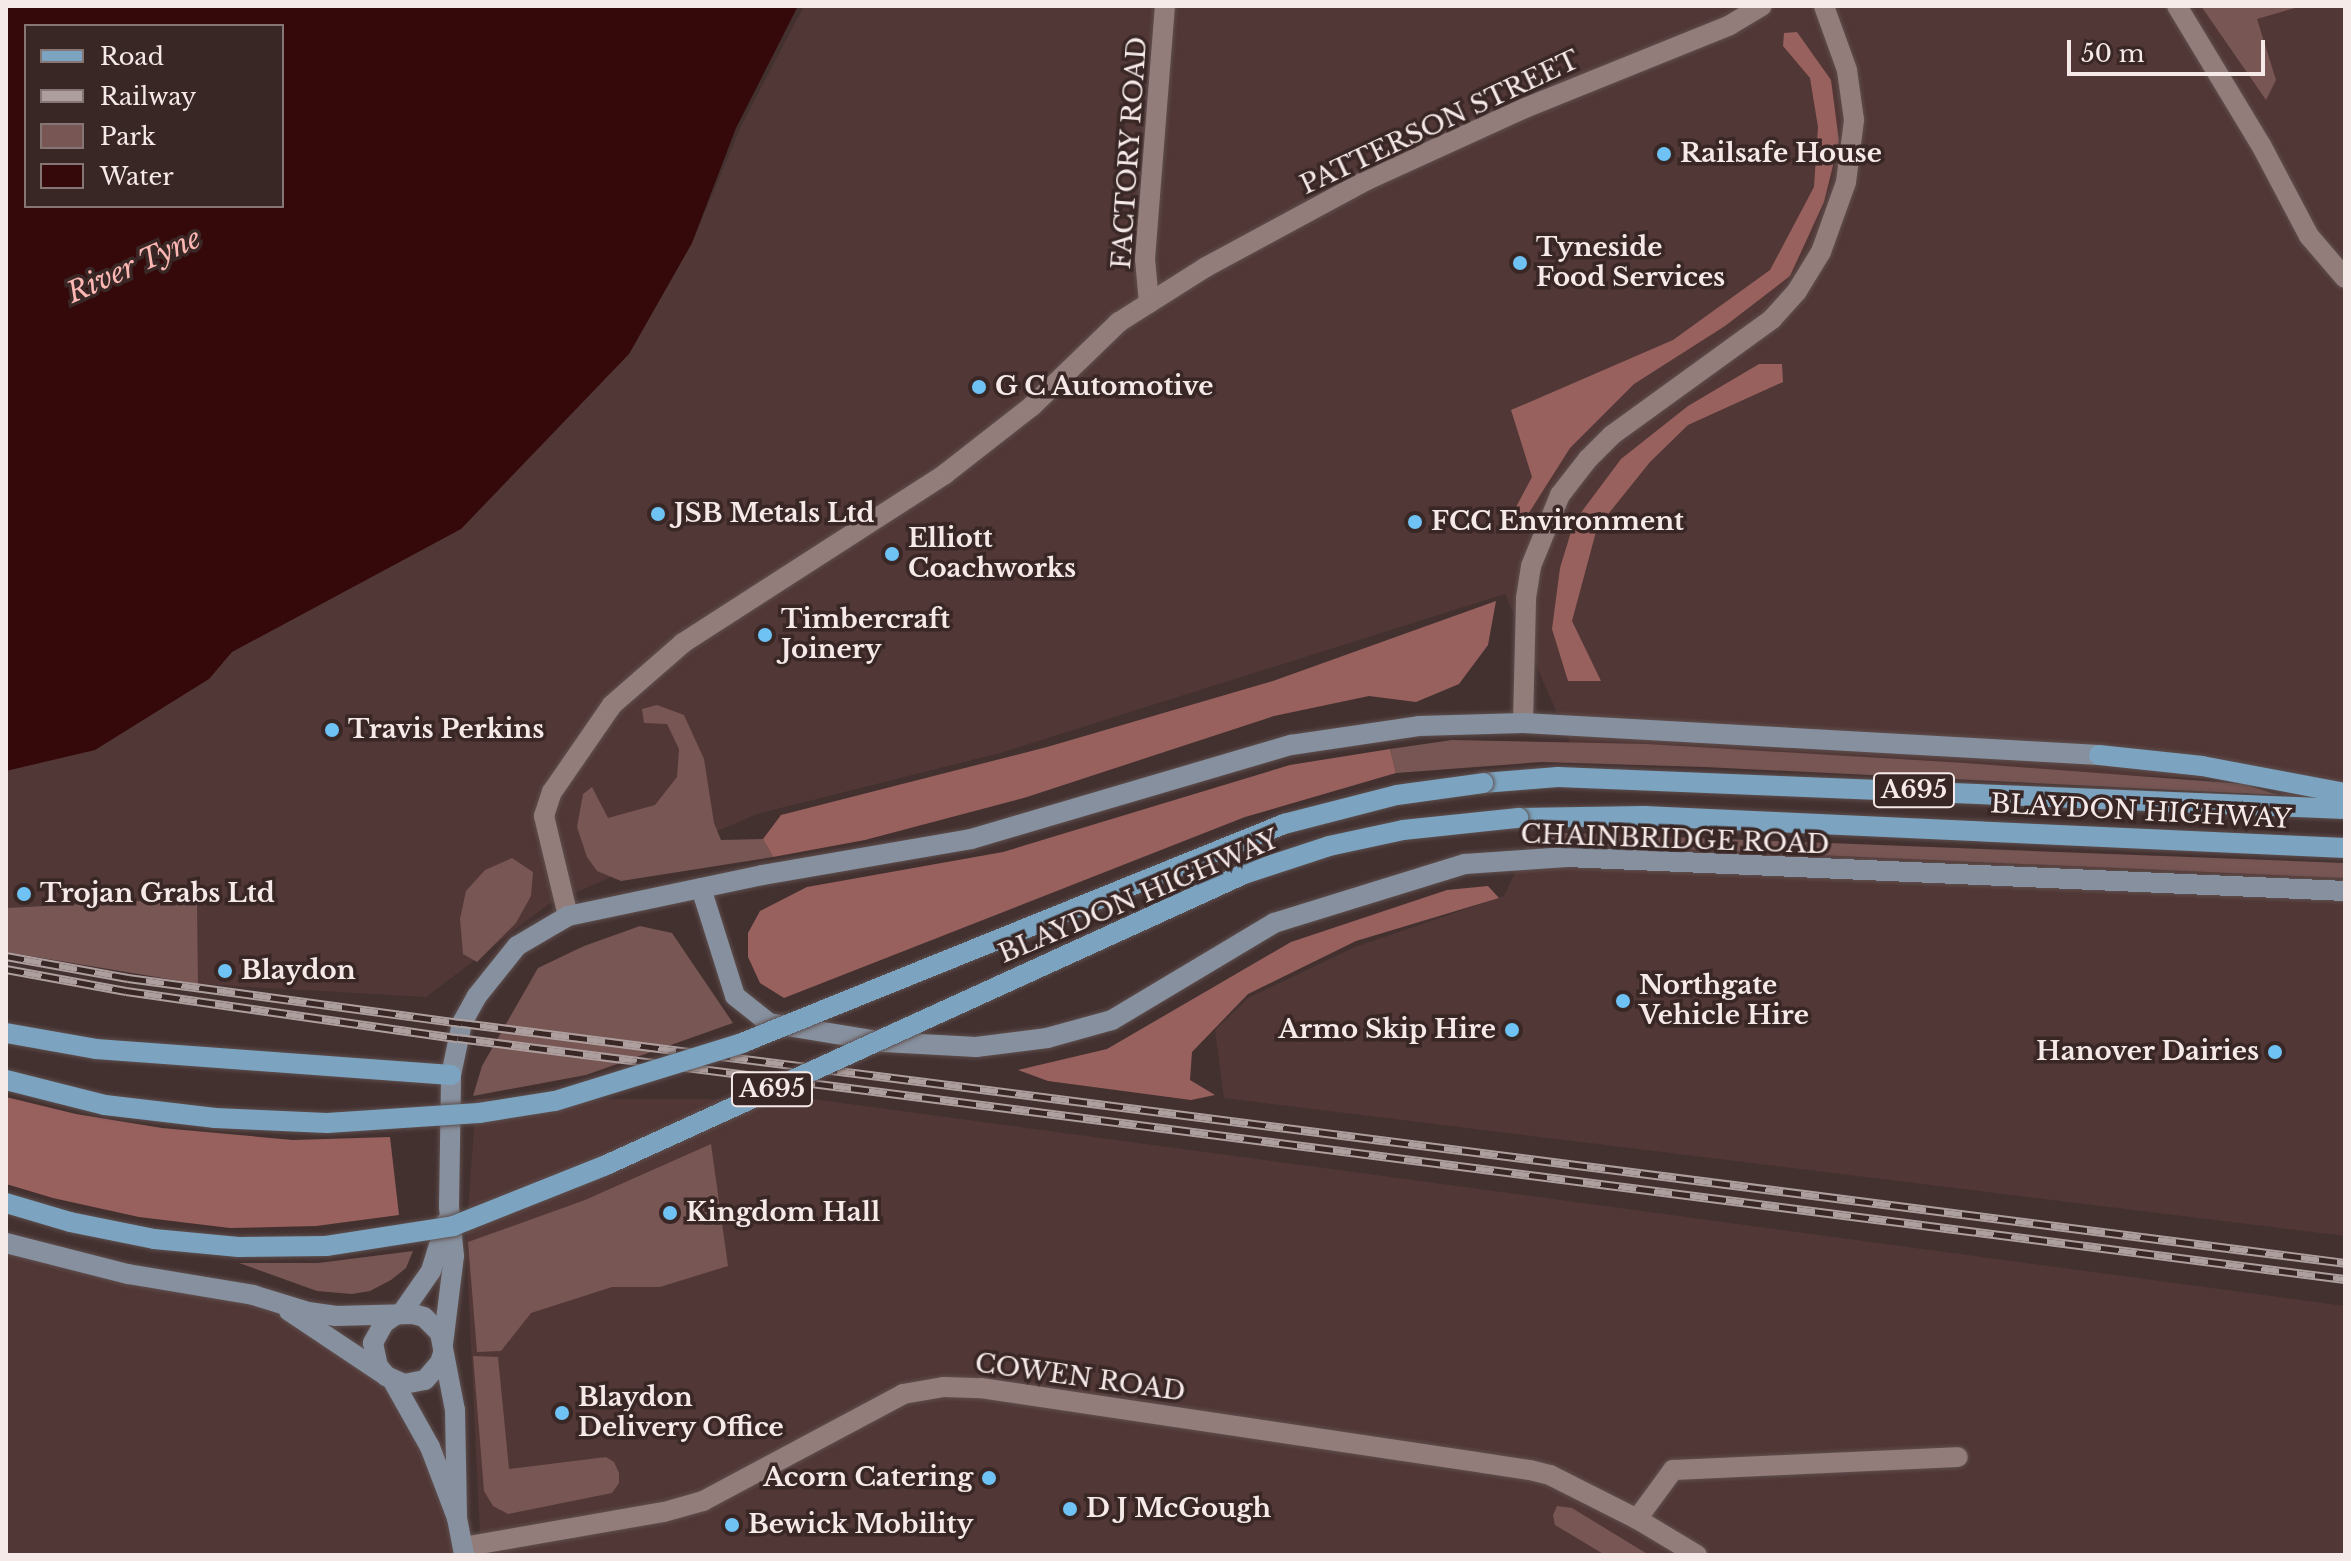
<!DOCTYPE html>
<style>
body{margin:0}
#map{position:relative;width:2351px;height:1561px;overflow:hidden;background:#433130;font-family:"Libre Baskerville",serif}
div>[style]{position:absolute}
.built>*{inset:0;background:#513736}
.green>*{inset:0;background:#785654}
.forest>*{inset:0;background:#98615e}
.water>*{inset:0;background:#35080a}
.roads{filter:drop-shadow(0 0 2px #5e4f4e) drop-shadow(0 0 2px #5e4f4e)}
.minor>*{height:20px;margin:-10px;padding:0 10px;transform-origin:10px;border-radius:10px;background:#937d7b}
.secondary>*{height:20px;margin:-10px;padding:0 10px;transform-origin:10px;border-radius:10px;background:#87909e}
.primary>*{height:20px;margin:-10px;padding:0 10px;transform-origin:10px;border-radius:10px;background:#7ca4c0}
.rail>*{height:9px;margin-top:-4.5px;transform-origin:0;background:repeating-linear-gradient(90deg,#392726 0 18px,#ad9f9e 0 36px);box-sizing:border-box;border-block:2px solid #ad9f9e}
.bridges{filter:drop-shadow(0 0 2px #5e4f4e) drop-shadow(0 0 2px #5e4f4e)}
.primary-bridge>*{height:20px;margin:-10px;padding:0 10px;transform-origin:10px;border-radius:10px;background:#7ca4c0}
.dots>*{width:22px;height:22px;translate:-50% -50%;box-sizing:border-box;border:4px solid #392726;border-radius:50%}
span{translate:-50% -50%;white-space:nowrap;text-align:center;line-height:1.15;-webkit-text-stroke:7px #392726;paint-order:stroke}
.shield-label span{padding:2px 6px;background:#392726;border:2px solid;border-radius:6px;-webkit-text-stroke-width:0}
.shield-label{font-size:24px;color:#f6eae9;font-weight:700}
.street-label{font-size:26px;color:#f6eae9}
.poi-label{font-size:26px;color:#f6eae9;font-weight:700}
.left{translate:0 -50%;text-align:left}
.right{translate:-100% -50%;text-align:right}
.water-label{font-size:28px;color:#fcb7b3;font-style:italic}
.frame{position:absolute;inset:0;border:8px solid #f6eae9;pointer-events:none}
.legend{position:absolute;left:24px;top:24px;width:260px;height:184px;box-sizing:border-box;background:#392726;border:2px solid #857574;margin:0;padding:10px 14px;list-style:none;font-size:24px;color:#f6eae9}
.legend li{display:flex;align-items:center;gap:16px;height:40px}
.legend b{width:40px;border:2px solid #857574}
.scale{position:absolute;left:2067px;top:40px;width:198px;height:36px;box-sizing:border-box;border:4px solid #f6eae9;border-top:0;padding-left:10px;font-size:24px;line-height:28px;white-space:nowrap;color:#f6eae9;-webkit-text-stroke:6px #392726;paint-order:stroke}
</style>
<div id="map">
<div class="built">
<div style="clip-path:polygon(804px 6px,2345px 6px,2345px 784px,1575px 754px,1505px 594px,1000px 753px,757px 814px,549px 904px,426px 997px,198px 984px,197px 898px,6px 908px,6px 771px,232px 652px,629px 354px,692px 243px,741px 126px)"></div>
<div style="clip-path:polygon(1532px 836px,2345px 871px,2345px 1236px,1224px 1098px,1215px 1030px,1248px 998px,1355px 947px,1504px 896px)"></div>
<div style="clip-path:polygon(476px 1099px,813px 1099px,2345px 1306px,2345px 1555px,481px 1555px,466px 1240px)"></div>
<div style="clip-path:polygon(6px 1240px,253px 1295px,398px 1388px,464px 1555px,6px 1555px)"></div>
</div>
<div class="green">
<div style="clip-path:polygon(2201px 6px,2302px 6px,2257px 19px,2276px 80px,2266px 100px)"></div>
<div style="clip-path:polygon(657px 705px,684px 715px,704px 759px,714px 823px,721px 840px,763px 839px,773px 857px,621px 881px,597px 871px,587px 857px,577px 827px,583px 794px,592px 787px,608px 818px,655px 805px,677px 777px,679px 749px,667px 724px,644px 723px,642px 709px)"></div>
<div style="clip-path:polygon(1452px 740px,1647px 744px,1965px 763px,2244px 784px,2278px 795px,1705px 767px,1542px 762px,1396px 773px,1390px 749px)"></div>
<div style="clip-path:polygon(1542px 832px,2345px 863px,2345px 878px,1542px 843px)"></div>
<div style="clip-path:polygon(512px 858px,533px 872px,531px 896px,516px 923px,477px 962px,463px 954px,460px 919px,466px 891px,485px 870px)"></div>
<div style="clip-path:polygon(197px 898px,198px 984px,6px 952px,6px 908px)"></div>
<div style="clip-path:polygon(640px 926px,672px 933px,733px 1023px,586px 1075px,473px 1096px,482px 1066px,538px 968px,584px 946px)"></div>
<div style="clip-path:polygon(711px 1144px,728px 1266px,660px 1287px,612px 1287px,531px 1313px,501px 1351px,477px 1352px,468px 1242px,585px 1200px)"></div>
<div style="clip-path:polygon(413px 1251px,406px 1268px,391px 1280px,370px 1291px,352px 1294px,317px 1291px,239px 1263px,318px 1263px)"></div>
<div style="clip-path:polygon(473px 1356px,498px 1357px,509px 1469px,606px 1457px,614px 1462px,619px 1473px,619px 1483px,612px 1493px,508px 1514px,493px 1506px,484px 1491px)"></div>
<div style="clip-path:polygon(1557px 1506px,1572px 1508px,1649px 1555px,1605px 1555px,1555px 1525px,1553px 1515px)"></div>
</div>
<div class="forest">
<div style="clip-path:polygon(1797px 32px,1831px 80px,1839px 141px,1824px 202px,1790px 276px,1725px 326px,1634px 384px,1570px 448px,1520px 527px,1507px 524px,1532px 477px,1511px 410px,1673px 340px,1770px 270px,1814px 187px,1818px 127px,1810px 78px,1783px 46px,1784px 33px)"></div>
<div style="clip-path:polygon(1759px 364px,1782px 364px,1783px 382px,1688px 425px,1650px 462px,1597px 528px,1572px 621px,1601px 681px,1568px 681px,1552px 629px,1560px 568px,1574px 522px,1621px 459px,1688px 406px)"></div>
<div style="clip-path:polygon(1496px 601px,1488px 645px,1459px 684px,1416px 702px,1369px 696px,1274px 716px,1027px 797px,865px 840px,773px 857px,763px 839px,781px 815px,1047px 747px,1273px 681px)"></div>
<div style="clip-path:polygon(1390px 749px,1396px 773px,1245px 817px,784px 998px,760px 983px,748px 957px,748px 933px,760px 911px,807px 887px,1003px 852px,1290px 765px)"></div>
<div style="clip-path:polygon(1488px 886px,1499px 898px,1356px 941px,1248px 994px,1192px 1052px,1190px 1080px,1215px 1095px,1191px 1100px,1048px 1081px,1018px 1070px,1107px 1049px,1291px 942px,1447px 890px)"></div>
<div style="clip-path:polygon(6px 1097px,76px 1114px,162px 1128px,293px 1140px,390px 1137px,399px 1215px,316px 1226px,230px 1228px,139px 1217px,53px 1198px,6px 1184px)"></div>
</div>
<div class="water">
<div style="clip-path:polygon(evenodd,6px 6px,798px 6px,736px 128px,692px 243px,629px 354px,461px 529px,232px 652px,209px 679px,95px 750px,6px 771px,6px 6px,26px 26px,282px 26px,282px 206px,26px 206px,26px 26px)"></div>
</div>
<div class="roads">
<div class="minor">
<div style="left:2177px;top:6px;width:162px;rotate:58.9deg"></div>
<div style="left:2261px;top:145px;width:103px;rotate:62.2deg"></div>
<div style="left:2309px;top:236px;width:55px;rotate:49.4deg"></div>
<div style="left:1149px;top:303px;width:44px;rotate:-95.2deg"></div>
<div style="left:1145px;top:259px;width:254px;rotate:-85.5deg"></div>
<div style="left:1523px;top:723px;width:125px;rotate:-88.6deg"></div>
<div style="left:1526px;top:598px;width:32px;rotate:-81deg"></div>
<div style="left:1531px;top:566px;width:77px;rotate:-67.8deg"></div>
<div style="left:1560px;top:495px;width:46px;rotate:-52.1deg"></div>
<div style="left:1588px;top:459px;width:34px;rotate:-45deg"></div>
<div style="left:1612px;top:435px;width:198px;rotate:-35.9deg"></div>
<div style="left:1772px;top:319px;width:38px;rotate:-48deg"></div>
<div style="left:1797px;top:291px;width:46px;rotate:-58.4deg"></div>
<div style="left:1821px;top:252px;width:74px;rotate:-70.3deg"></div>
<div style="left:1846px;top:182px;width:63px;rotate:-82.6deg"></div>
<div style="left:1854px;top:120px;width:50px;rotate:-98deg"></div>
<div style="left:1847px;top:70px;width:68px;rotate:-109.8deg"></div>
<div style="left:568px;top:916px;width:103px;rotate:-103.5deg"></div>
<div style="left:544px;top:816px;width:25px;rotate:-72deg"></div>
<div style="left:552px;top:792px;width:106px;rotate:-55.4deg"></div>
<div style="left:612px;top:705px;width:94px;rotate:-41.1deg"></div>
<div style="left:683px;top:643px;width:312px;rotate:-32.8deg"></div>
<div style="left:945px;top:474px;width:110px;rotate:-38deg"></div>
<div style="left:1032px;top:406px;width:121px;rotate:-44deg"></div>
<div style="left:1119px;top:322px;width:103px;rotate:-32.3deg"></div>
<div style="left:1206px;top:267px;width:183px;rotate:-28.4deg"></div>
<div style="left:1367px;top:180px;width:174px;rotate:-24.5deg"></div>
<div style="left:1525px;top:108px;width:221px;rotate:-22deg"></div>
<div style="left:1730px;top:25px;width:37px;rotate:-31deg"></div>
<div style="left:1637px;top:1519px;width:61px;rotate:-53.7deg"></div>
<div style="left:1673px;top:1470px;width:285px;rotate:-2.6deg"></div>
<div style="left:463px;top:1547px;width:204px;rotate:-9.9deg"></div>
<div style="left:664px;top:1512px;width:41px;rotate:-15.8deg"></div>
<div style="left:703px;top:1501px;width:227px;rotate:-28.1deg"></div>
<div style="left:903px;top:1394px;width:42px;rotate:-9.7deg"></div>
<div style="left:944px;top:1387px;width:37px;rotate:2deg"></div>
<div style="left:981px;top:1388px;width:555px;rotate:8.5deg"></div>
<div style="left:1530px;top:1470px;width:21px;rotate:14deg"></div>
<div style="left:1550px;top:1475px;width:97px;rotate:26.8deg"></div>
<div style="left:1637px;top:1519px;width:70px;rotate:31deg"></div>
</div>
<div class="secondary">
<div style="left:701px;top:888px;width:113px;rotate:72.5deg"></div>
<div style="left:735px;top:996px;width:43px;rotate:38.5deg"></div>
<div style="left:769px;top:1023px;width:117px;rotate:9.4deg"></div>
<div style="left:884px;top:1042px;width:92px;rotate:3.1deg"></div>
<div style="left:976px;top:1047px;width:72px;rotate:-7.2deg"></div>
<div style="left:1047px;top:1038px;width:67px;rotate:-15.5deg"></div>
<div style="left:1112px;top:1020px;width:189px;rotate:-30.9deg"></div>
<div style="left:1274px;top:923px;width:200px;rotate:-17.2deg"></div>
<div style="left:1465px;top:864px;width:102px;rotate:-3.9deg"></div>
<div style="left:1567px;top:857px;width:779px;rotate:2.5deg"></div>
<div style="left:6px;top:1243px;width:126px;rotate:14.3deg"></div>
<div style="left:128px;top:1274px;width:127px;rotate:9.5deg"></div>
<div style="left:253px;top:1295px;width:58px;rotate:17.2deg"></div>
<div style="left:308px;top:1312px;width:27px;rotate:8deg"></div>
<div style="left:335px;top:1316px;width:78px;rotate:-1.5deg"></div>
<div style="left:413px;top:1314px;width:11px;rotate:15deg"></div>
<div style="left:424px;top:1317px;width:23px;rotate:45deg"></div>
<div style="left:440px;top:1333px;width:78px;rotate:79deg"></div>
<div style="left:455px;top:1410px;width:108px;rotate:88.9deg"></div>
<div style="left:289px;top:1311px;width:112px;rotate:33.7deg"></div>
<div style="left:401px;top:1314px;width:52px;rotate:-55.1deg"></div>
<div style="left:431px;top:1271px;width:51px;rotate:-73deg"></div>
<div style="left:394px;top:1316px;width:12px;rotate:145deg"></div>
<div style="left:384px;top:1323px;width:23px;rotate:119deg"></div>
<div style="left:373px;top:1343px;width:24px;rotate:78deg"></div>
<div style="left:378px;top:1366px;width:13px;rotate:51deg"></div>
<div style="left:386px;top:1376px;width:20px;rotate:24deg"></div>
<div style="left:404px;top:1384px;width:21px;rotate:-11deg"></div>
<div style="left:425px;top:1380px;width:23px;rotate:-49deg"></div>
<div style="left:440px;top:1363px;width:10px;rotate:-73deg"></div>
<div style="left:443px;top:1344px;width:89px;rotate:-82.9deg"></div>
<div style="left:454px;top:1256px;width:49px;rotate:-95.8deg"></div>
<div style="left:449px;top:1207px;width:132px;rotate:-89.1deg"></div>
<div style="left:451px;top:1075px;width:53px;rotate:-78.1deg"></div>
<div style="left:462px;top:1023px;width:31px;rotate:-61deg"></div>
<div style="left:477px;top:996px;width:64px;rotate:-51.3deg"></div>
<div style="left:517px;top:946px;width:59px;rotate:-30.5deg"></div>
<div style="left:568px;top:916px;width:199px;rotate:-11.9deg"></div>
<div style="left:763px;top:875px;width:211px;rotate:-9.8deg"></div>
<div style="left:971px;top:839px;width:334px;rotate:-16.4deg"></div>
<div style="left:1291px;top:745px;width:129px;rotate:-8.4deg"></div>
<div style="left:1419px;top:726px;width:104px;rotate:-1.7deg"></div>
<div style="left:1523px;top:723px;width:577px;rotate:3.18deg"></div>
<div style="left:393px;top:1381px;width:76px;rotate:60.7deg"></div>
<div style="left:430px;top:1447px;width:76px;rotate:69.2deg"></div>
<div style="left:457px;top:1518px;width:38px;rotate:79deg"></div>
</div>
<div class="primary">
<div style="left:2099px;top:755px;width:104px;rotate:6.1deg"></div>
<div style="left:2202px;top:766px;width:146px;rotate:10.7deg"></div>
<div style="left:1483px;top:783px;width:75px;rotate:-4.6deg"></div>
<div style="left:1558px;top:777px;width:788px;rotate:2.33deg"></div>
<div style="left:1518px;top:818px;width:126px;rotate:-0.9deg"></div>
<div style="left:1644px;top:816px;width:702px;rotate:2.61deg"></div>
<div style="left:6px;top:1033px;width:91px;rotate:10.1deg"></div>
<div style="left:96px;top:1049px;width:356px;rotate:4.2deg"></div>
</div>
</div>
<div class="rail">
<div style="left:6px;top:956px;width:124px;rotate:10.2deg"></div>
<div style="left:128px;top:978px;width:337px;rotate:7.7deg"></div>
<div style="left:462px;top:1023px;width:1898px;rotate:7.26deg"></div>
<div style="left:6px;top:969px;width:122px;rotate:10.4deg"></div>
<div style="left:126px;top:991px;width:335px;rotate:8.1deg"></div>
<div style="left:458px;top:1038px;width:1902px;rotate:7.28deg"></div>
</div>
<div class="bridges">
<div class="primary-bridge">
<div style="left:6px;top:1080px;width:102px;rotate:14.2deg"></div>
<div style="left:105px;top:1105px;width:111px;rotate:6.7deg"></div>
<div style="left:215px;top:1118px;width:112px;rotate:2.6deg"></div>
<div style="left:327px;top:1123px;width:152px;rotate:-3.8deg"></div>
<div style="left:479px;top:1113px;width:77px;rotate:-9deg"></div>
<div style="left:555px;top:1101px;width:196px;rotate:-17.2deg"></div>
<div style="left:742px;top:1043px;width:585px;rotate:-22deg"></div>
<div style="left:1284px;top:824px;width:117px;rotate:-14.4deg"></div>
<div style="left:1397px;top:795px;width:87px;rotate:-7.9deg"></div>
<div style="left:6px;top:1203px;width:67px;rotate:16.5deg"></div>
<div style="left:70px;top:1222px;width:86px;rotate:11.4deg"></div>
<div style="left:154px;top:1239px;width:85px;rotate:5.4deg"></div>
<div style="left:239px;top:1247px;width:87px;rotate:-0.7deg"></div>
<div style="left:326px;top:1246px;width:129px;rotate:-8.9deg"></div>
<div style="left:453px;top:1226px;width:162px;rotate:-21.7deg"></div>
<div style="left:604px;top:1166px;width:703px;rotate:-24.52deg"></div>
<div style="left:1244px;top:874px;width:89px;rotate:-18.2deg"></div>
<div style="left:1329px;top:846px;width:76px;rotate:-12.2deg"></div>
<div style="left:1403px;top:830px;width:116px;rotate:-6deg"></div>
</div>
</div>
<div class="dots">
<div style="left:1664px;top:154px;background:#6ec2f4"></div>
<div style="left:1520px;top:263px;background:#6ec2f4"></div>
<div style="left:979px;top:387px;background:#6ec2f4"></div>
<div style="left:658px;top:514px;background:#6ec2f4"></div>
<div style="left:1415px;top:522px;background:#6ec2f4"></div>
<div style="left:892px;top:554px;background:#6ec2f4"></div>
<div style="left:765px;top:635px;background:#6ec2f4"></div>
<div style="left:332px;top:730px;background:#6ec2f4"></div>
<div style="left:24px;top:894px;background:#6ec2f4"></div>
<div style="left:225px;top:971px;background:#6ec2f4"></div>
<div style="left:1623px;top:1001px;background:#6ec2f4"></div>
<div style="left:1512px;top:1030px;background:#6ec2f4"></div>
<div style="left:2275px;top:1052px;background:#6ec2f4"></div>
<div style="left:670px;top:1213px;background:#6ec2f4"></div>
<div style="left:562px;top:1413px;background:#6ec2f4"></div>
<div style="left:989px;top:1478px;background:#6ec2f4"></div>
<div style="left:1070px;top:1509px;background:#6ec2f4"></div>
<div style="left:732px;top:1525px;background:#6ec2f4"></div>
</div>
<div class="shield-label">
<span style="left:1914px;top:790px">A695</span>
<span style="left:772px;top:1089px">A695</span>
</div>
<div class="street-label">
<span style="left:1440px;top:123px;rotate:-25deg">PATTERSON STREET</span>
<span style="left:1130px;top:153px;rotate:-86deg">FACTORY ROAD</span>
<span style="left:2141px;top:812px;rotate:3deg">BLAYDON HIGHWAY</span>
<span style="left:1675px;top:840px;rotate:2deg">CHAINBRIDGE ROAD</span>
<span style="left:1139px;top:897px;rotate:-23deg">BLAYDON HIGHWAY</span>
<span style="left:1080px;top:1378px;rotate:8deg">COWEN ROAD</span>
</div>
<div class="poi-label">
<span class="left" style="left:1680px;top:154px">Railsafe House</span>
<span class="left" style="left:1536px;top:263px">Tyneside<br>Food Services</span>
<span class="left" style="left:995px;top:387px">G C Automotive</span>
<span class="left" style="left:674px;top:514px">JSB Metals Ltd</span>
<span class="left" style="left:1431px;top:522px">FCC Environment</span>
<span class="left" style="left:908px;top:554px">Elliott<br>Coachworks</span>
<span class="left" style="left:781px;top:635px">Timbercraft<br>Joinery</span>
<span class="left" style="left:348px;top:730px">Travis Perkins</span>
<span class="left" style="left:40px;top:894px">Trojan Grabs Ltd</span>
<span class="left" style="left:241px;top:971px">Blaydon</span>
<span class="left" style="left:1639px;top:1001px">Northgate<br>Vehicle Hire</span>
<span class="right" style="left:1496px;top:1030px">Armo Skip Hire</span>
<span class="right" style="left:2259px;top:1052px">Hanover Dairies</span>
<span class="left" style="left:686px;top:1213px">Kingdom Hall</span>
<span class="left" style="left:578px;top:1413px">Blaydon<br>Delivery Office</span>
<span class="right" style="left:973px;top:1478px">Acorn Catering</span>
<span class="left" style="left:1086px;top:1509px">D J McGough</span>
<span class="left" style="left:748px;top:1525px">Bewick Mobility</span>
</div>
<div class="water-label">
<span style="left:134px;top:266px;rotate:-24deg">River Tyne</span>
</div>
<div class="frame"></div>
<ul class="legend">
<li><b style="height:10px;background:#7ca4c0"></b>Road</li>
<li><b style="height:10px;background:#ad9f9e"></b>Railway</li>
<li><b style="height:22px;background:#785654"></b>Park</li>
<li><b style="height:22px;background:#35080a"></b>Water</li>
</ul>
<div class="scale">50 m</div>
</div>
